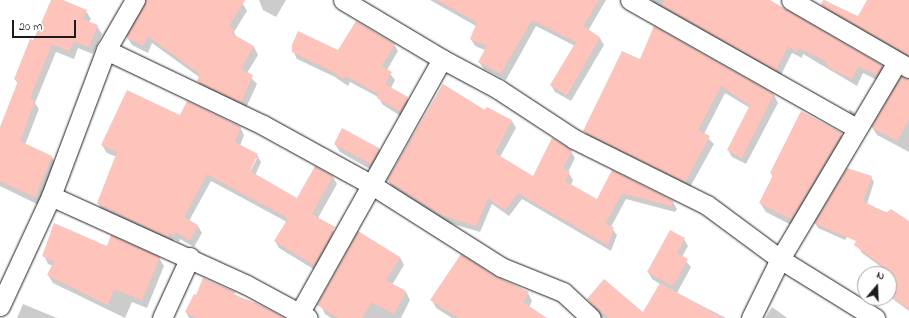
<!DOCTYPE html>
<style>
body{margin:0}
#map{position:relative;width:909px;height:318px;overflow:hidden;background:#fff;font-family:"Indie Flower",sans-serif}
div>[style]{position:absolute}
.shadow>*{inset:0;background:#0003}
.building>*{inset:0;background:#fec3bb}
.roads{filter:drop-shadow(0 0 1px #1c1c1c) drop-shadow(0 0 1px #1c1c1c)}
.minor>*{height:19px;margin:-9.5px;padding:0 9.5px;transform-origin:9.5px;border-radius:9.5px;background:#fff}
span{translate:-50% -50%;white-space:nowrap;text-align:center;line-height:1.15;-webkit-text-stroke:3.5px #fff;paint-order:stroke}
.north{position:absolute;left:857px;top:266px;width:40px;height:40px;box-sizing:border-box;background:#fff;border:1px solid #a4a4a4;border-radius:50%;rotate:19deg;font-size:11px;font-weight:700;line-height:16px;text-align:center;color:#1c1c1c}
.north::after{content:'';display:block;margin:auto;width:14px;height:18px;background:#1c1c1c;clip-path:polygon(50% 0,100% 100%,50% 72%,0 100%)}
.scale{position:absolute;left:12px;top:20px;width:64px;height:18px;box-sizing:border-box;border:2px solid #1c1c1c;border-top:0;padding-left:5px;font-size:12px;line-height:14px;white-space:nowrap;color:#1c1c1c;-webkit-text-stroke:3px #fff;paint-order:stroke}
</style>
<div id="map">
<div class="shadow">
<div style="clip-path:polygon(52px 0,61px 0,86px 11px,91px 19px,89px 22px,97px 26px,102px 34px,93px 54px,78px 48px,74px 59px,56px 52px,35px 103px,39px 109px,25px 145px,52px 157px,56px 165px,39px 205px,0 186px,0 130px,18px 84px,15px 79px)"></div>
<div style="clip-path:polygon(147px 0,237px 0,243px 4px,247px 11px,234px 32px,237px 38px,254px 47px,258px 55px,247px 73px,257px 84px,245px 110px,203px 89px,198px 81px,199px 77px,152px 43px,148px 53px,132px 45px,127px 37px)"></div>
<div style="clip-path:polygon(259px 0,286px 0,276px 17px,263px 10px)"></div>
<div style="clip-path:polygon(430px 0,606px 0,588px 31px,600px 38px,604px 45px,571px 101px,555px 92px,551px 85px,575px 46px,536px 26px,506px 80px,484px 69px,479px 62px,485px 50px,475px 46px,471px 39px,476px 26px)"></div>
<div style="clip-path:polygon(652px 0,767px 0,882px 66px,886px 74px,881px 82px,863px 73px,857px 86px,803px 54px,802px 58px,792px 53px,780px 77px,656px 6px)"></div>
<div style="clip-path:polygon(824px 0,858px 17px,868px 0,909px 0,909px 61px,826px 12px,822px 4px)"></div>
<div style="clip-path:polygon(654px 27px,774px 95px,778px 103px,746px 164px,732px 157px,728px 150px,750px 108px,725px 93px,704px 134px,714px 144px,689px 189px,589px 139px,584px 131px,641px 61px)"></div>
<div style="clip-path:polygon(394px 44px,398px 51px,387px 70px,395px 80px,391px 88px,407px 98px,412px 105px,404px 118px,383px 105px,378px 97px,350px 82px,348px 86px,335px 77px,297px 59px,293px 51px,338px 51px)"></div>
<div style="clip-path:polygon(909px 80px,909px 152px,877px 135px,872px 127px)"></div>
<div style="clip-path:polygon(487px 108px,512px 121px,516px 128px,500px 157px,534px 177px,571px 151px,575px 158px,568px 172px,573px 180px,571px 185px,597px 200px,613px 172px,673px 202px,677px 209px,675px 212px,626px 199px,611px 227px,617px 235px,611px 251px,522px 199px,509px 216px,492px 204px,480px 232px,446px 222px,392px 187px,388px 180px)"></div>
<div style="clip-path:polygon(849px 109px,854px 112px,856px 117px,850px 114px)"></div>
<div style="clip-path:polygon(evenodd,180px 116px,240px 127px,244px 135px,240px 146px,257px 155px,261px 162px,255px 176px,297px 200px,315px 168px,333px 177px,337px 184px,318px 218px,330px 225px,334px 232px,315px 270px,279px 248px,275px 241px,287px 222px,211px 181px,189px 221px,198px 226px,202px 233px,194px 247px,180px 239px,179px 242px,174px 239px,172px 244px,102px 210px,98px 203px,117px 157px,107px 153px,102px 145px,180px 116px,255px 158px,257px 158px,248px 176px,247px 176px,255px 158px)"></div>
<div style="clip-path:polygon(343px 129px,379px 149px,383px 157px,375px 172px,340px 152px,335px 144px)"></div>
<div style="clip-path:polygon(841px 134px,847px 143px,797px 228px,766px 212px,760px 203px,773px 177px,771px 173px)"></div>
<div style="clip-path:polygon(871px 177px,874px 182px,867px 204px,909px 222px,909px 311px,889px 296px,895px 277px,862px 253px,859px 248px,858px 221px,845px 240px,818px 228px,815px 223px)"></div>
<div style="clip-path:polygon(684px 239px,688px 246px,682px 257px,691px 267px,677px 293px,726px 318px,650px 318px,660px 284px,652px 279px,648px 272px)"></div>
<div style="clip-path:polygon(108px 247px,159px 258px,164px 266px,147px 308px,132px 302px,125px 318px,53px 283px,48px 275px,53px 266px,48px 264px,44px 255px)"></div>
<div style="clip-path:polygon(400px 257px,404px 265px,392px 285px,406px 292px,410px 300px,401px 318px,331px 318px,325px 314px,321px 306px)"></div>
<div style="clip-path:polygon(495px 277px,528px 293px,532px 301px,529px 307px,541px 318px,452px 318px,436px 308px,432px 300px)"></div>
<div style="clip-path:polygon(203px 279px,283px 318px,189px 318px,186px 312px,197px 297px)"></div>
<div style="clip-path:polygon(588px 299px,644px 318px,602px 318px)"></div>
<div style="clip-path:polygon(23px 304px,57px 318px,17px 318px)"></div>
<div style="clip-path:polygon(772px 307px,786px 317px,787px 318px,765px 318px)"></div>
</div>
<div class="building">
<div style="clip-path:polygon(51px 0,63px 0,87px 10px,83px 19px,98px 25px,89px 47px,74px 41px,69px 51px,52px 44px,30px 98px,35px 100px,20px 141px,52px 156px,35px 197px,0 181px,0 127px,18px 81px,14px 79px,30px 39px,34px 40px)"></div>
<div style="clip-path:polygon(146px 0,245px 0,229px 26px,234px 29px,231px 33px,254px 46px,241px 69px,253px 75px,241px 102px,197px 81px,200px 74px,148px 36px,143px 45px,126px 37px)"></div>
<div style="clip-path:polygon(437px 0,599px 0,583px 26px,600px 37px,567px 95px,550px 85px,576px 42px,532px 20px,501px 73px,478px 62px,487px 46px,470px 39px,477px 22px)"></div>
<div style="clip-path:polygon(664px 0,770px 0,882px 65px,877px 75px,858px 66px,852px 79px,828px 67px,826px 61px,799px 48px,797px 51px,788px 46px,776px 70px,662px 5px)"></div>
<div style="clip-path:polygon(823px 0,858px 16px,867px 0,909px 0,909px 55px,821px 5px)"></div>
<div style="clip-path:polygon(356px 21px,395px 44px,381px 66px,392px 72px,385px 84px,408px 97px,400px 111px,377px 98px,379px 94px,346px 76px,343px 79px,330px 70px,292px 52px,292px 45px,298px 31px,338px 50px)"></div>
<div style="clip-path:polygon(654px 26px,774px 94px,742px 158px,727px 150px,750px 105px,721px 86px,698px 130px,710px 136px,685px 182px,583px 131px,622px 51px,640px 59px)"></div>
<div style="clip-path:polygon(901px 76px,909px 79px,909px 119px,897px 141px,871px 127px)"></div>
<div style="clip-path:polygon(443px 84px,485px 110px,487px 107px,512px 120px,495px 153px,533px 176px,552px 138px,572px 150px,563px 168px,570px 172px,565px 181px,597px 199px,612px 170px,674px 201px,671px 206px,622px 193px,605px 224px,614px 227px,608px 245px,518px 193px,505px 210px,488px 198px,476px 226px,442px 215px,387px 180px)"></div>
<div style="clip-path:polygon(127px 90px,180px 115px,187px 101px,241px 127px,235px 142px,258px 154px,250px 171px,297px 198px,315px 166px,333px 176px,312px 214px,335px 227px,314px 265px,274px 241px,287px 220px,286px 217px,207px 174px,184px 217px,198px 225px,190px 240px,176px 232px,175px 235px,170px 233px,168px 237px,97px 203px,117px 152px,101px 145px)"></div>
<div style="clip-path:polygon(801px 111px,842px 133px,791px 219px,759px 203px,773px 175px,770px 173px)"></div>
<div style="clip-path:polygon(342px 128px,379px 148px,371px 164px,334px 144px)"></div>
<div style="clip-path:polygon(847px 168px,872px 176px,863px 201px,886px 213px,891px 209px,909px 221px,909px 309px,889px 295px,889px 285px,895px 275px,854px 245px,856px 241px,814px 223px)"></div>
<div style="clip-path:polygon(54px 223px,107px 246px,111px 235px,160px 257px,142px 300px,114px 289px,108px 305px,47px 275px,54px 261px,42px 256px)"></div>
<div style="clip-path:polygon(670px 230px,685px 238px,677px 253px,688px 259px,673px 286px,647px 272px)"></div>
<div style="clip-path:polygon(358px 231px,400px 257px,386px 280px,406px 291px,394px 314px,372px 302px,362px 318px,338px 318px,317px 305px)"></div>
<div style="clip-path:polygon(461px 254px,495px 276px,529px 292px,523px 302px,547px 318px,459px 318px,430px 300px)"></div>
<div style="clip-path:polygon(203px 278px,235px 292px,234px 295px,256px 303px,285px 318px,196px 318px,185px 312px,194px 294px,196px 295px)"></div>
<div style="clip-path:polygon(604px 279px,643px 312px,660px 283px,723px 318px,609px 318px,587px 299px)"></div>
</div>
<div class="roads">
<div class="minor">
<div style="left:343px;top:0;width:115px;rotate:30.8deg"></div>
<div style="left:442px;top:59px;width:64px;rotate:28.2deg"></div>
<div style="left:498px;top:89px;width:91px;rotate:33.3deg"></div>
<div style="left:574px;top:139px;width:148px;rotate:26.4deg"></div>
<div style="left:707px;top:205px;width:91px;rotate:36.5deg"></div>
<div style="left:780px;top:259px;width:112px;rotate:31.8deg"></div>
<div style="left:630px;top:0;width:260px;rotate:29.5deg"></div>
<div style="left:791px;top:0;width:136px;rotate:30deg"></div>
<div style="left:106px;top:50px;width:174px;rotate:25.5deg"></div>
<div style="left:263px;top:125px;width:124px;rotate:28.8deg"></div>
<div style="left:372px;top:185px;width:153px;rotate:32.4deg"></div>
<div style="left:501px;top:267px;width:67px;rotate:22deg"></div>
<div style="left:563px;top:292px;width:38px;rotate:43deg"></div>
<div style="left:51px;top:196px;width:215px;rotate:24.4deg"></div>
<div style="left:247px;top:285px;width:69px;rotate:28.4deg"></div>
<div style="left:0;top:306px;width:121px;rotate:-65.1deg"></div>
<div style="left:51px;top:196px;width:156px;rotate:-69.4deg"></div>
<div style="left:106px;top:50px;width:58px;rotate:-59.9deg"></div>
<div style="left:300px;top:312px;width:290px;rotate:-60.7deg"></div>
<div style="left:162px;top:318px;width:67px;rotate:-65.3deg"></div>
<div style="left:751px;top:318px;width:66px;rotate:-63.8deg"></div>
<div style="left:780px;top:259px;width:229px;rotate:-59.3deg"></div>
</div>
</div>
<div class="north">N</div>
<div class="scale">20 m</div>
</div>
